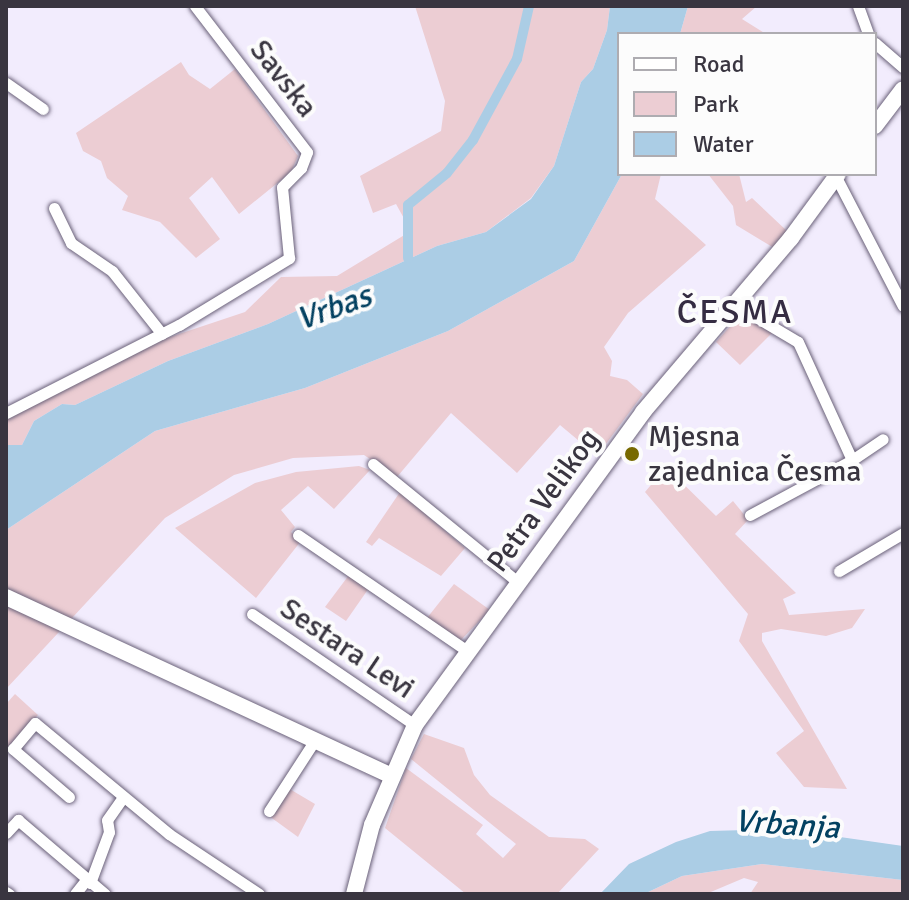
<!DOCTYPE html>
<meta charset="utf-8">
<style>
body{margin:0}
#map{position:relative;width:909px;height:900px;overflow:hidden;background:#f2ecfd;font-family:Signika,sans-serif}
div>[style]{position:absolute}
.green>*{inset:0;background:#eccdd3}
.water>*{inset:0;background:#abcde5}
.canal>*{height:10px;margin:-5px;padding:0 5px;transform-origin:5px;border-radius:5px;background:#abcde5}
.roads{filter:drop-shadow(0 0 2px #6a6179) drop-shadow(0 0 2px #6a6179)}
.street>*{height:11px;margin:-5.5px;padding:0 5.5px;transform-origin:5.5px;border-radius:5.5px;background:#fff}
.secondary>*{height:16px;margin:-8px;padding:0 8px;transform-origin:8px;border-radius:8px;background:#fff}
.dots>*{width:22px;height:22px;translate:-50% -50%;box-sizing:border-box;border:4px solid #fcfcfc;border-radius:50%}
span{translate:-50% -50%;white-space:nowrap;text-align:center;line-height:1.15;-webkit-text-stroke:8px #fcfcfc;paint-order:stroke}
.street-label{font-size:30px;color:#393540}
.poi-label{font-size:30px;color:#393540}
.left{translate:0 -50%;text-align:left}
.water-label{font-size:32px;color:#034161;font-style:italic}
.quarter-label{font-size:34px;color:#352c42;letter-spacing:2px}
.frame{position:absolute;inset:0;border:8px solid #393540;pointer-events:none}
.legend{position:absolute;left:617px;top:32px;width:260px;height:144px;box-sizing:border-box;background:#fcfcfc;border:2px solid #aeacb1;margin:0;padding:10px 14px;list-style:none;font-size:24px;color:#393540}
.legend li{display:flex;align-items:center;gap:16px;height:40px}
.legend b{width:40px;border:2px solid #aeacb1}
</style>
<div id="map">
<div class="green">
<div style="clip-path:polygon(415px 6px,610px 6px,607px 30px,593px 69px,581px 82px,554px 166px,531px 198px,486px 232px,437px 246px,268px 324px,168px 361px,75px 405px,62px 404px,34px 421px,22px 445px,6px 445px,6px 418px,146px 345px,245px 312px,281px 277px,337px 276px,411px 231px,396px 204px,373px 213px,360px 176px,441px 131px,445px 101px)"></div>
<div style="clip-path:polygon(688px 6px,757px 6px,742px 19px,766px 34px,680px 34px)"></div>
<div style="clip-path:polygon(181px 62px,189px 75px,210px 89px,235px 69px,298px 156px,291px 172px,239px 214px,212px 177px,189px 198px,220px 239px,196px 258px,160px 222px,122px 210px,128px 196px,107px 178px,101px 161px,83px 151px,76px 133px)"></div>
<div style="clip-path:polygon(622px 174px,661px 174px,655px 199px,706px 245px,628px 313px,604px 347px,612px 361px,610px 376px,627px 380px,643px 394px,597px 456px,560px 425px,517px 473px,451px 413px,397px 477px,364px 455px,293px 458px,234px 475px,165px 518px,6px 689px,6px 530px,155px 431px,305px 388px,448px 331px,574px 261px)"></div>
<div style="clip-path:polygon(708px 174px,739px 174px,746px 202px,752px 198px,787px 231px,774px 248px,736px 225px,733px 206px)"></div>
<div style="clip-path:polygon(741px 314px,776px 329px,740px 365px,716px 342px)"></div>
<div style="clip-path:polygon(359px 466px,370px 470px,334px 509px,308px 486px,281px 510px,295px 527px,291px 532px,301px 541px,256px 598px,175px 528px,255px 483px,296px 472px)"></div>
<div style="clip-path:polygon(666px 467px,716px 516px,733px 501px,742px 512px,748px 520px,735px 534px,796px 593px,783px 599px,789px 615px,865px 609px,852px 628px,826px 636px,781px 629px,762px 633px,762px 641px,847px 789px,804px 787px,776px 753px,804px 731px,739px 641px,748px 614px,645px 492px)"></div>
<div style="clip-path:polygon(400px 492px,465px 548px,441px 576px,379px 538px,372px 546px,366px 542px)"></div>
<div style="clip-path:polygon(349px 575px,369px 588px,346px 621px,325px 607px)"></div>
<div style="clip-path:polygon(454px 584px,490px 610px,460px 641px,427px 618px)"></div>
<div style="clip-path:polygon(15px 694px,38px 715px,6px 749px,6px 704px)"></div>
<div style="clip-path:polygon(424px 734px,464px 748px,474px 775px,490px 795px,549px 837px,585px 839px,599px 849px,557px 894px,466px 894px,385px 828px,406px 768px,483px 825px,476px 834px,503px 858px,516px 844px,411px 759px)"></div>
<div style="clip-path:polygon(288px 788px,315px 804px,298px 837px,269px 816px)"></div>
<div style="clip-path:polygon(762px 864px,903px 880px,903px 894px,750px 894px,758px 882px,744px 878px,706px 894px,644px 894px,682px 876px)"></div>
</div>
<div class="water">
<div style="clip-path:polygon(610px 6px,688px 6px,680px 34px,619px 34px,622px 174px,574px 261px,448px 331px,305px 388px,155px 431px,6px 530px,6px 445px,22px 445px,34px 421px,62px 404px,75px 405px,168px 361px,268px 324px,437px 246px,486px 232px,531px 199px,554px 166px,581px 82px,593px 69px,607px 30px)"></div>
<div style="clip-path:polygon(784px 829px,903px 846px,903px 880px,762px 864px,682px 876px,644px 894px,600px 894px,629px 864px,676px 842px,710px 831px)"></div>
</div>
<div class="canal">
<div style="left:408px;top:258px;width:53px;rotate:-90deg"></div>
<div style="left:408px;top:205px;width:50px;rotate:-39.4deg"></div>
<div style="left:447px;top:173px;width:42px;rotate:-51.8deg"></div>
<div style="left:473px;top:140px;width:92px;rotate:-61.5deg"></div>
<div style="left:517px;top:59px;width:54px;rotate:-77.2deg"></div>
</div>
<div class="roads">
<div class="street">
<div style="left:858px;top:6px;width:30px;rotate:70deg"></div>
<div style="left:875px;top:43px;width:37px;rotate:41deg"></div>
<div style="left:6px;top:83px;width:45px;rotate:35.1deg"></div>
<div style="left:836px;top:177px;width:145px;rotate:62.6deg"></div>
<div style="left:54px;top:208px;width:39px;rotate:64deg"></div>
<div style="left:71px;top:243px;width:50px;rotate:34.3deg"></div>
<div style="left:112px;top:271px;width:80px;rotate:51.6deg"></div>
<div style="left:734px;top:304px;width:74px;rotate:30.7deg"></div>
<div style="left:798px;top:342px;width:130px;rotate:65.4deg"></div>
<div style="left:852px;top:460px;width:116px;rotate:151.7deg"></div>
<div style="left:6px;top:413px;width:194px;rotate:-27deg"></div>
<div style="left:179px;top:325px;width:129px;rotate:-31.3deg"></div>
<div style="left:289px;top:258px;width:71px;rotate:-95.6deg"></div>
<div style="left:282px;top:187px;width:27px;rotate:-45deg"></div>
<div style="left:301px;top:168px;width:17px;rotate:-69deg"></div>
<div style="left:307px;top:152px;width:184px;rotate:-127.5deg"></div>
<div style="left:852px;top:460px;width:37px;rotate:-34deg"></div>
<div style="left:373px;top:464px;width:188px;rotate:39.2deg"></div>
<div style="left:298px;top:535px;width:207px;rotate:34.4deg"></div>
<div style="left:839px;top:571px;width:74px;rotate:-30.7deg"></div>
<div style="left:252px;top:614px;width:197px;rotate:34.3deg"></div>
<div style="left:69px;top:797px;width:74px;rotate:-139.4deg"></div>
<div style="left:13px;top:749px;width:34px;rotate:-50deg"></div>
<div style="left:35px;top:723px;width:174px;rotate:39.6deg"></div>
<div style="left:169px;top:834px;width:108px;rotate:33.7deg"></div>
<div style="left:269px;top:811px;width:85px;rotate:-57.1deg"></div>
<div style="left:6px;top:833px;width:18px;rotate:-47deg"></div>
<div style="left:18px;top:820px;width:114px;rotate:40.4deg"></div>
<div style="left:90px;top:883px;width:54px;rotate:-69.6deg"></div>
<div style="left:109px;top:832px;width:12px;rotate:-99deg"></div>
<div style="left:107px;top:820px;width:28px;rotate:-55deg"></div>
<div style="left:6px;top:892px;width:4px;rotate:34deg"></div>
<div style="left:75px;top:894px;width:18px;rotate:-52deg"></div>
</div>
<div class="secondary">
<div style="left:875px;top:126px;width:46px;rotate:-52.9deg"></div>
<div style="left:6px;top:597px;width:423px;rotate:24.9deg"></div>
<div style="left:354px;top:894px;width:71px;rotate:-75.4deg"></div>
<div style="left:372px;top:825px;width:109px;rotate:-66.7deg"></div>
<div style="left:415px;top:725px;width:387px;rotate:-53.9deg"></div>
<div style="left:643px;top:412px;width:228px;rotate:-49.6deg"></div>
<div style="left:791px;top:238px;width:79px;rotate:-53.7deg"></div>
</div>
</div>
<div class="dots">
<div style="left:632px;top:454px;background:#776900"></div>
</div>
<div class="street-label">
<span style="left:283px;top:79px;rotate:52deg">Savska</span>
<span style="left:544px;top:501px;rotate:-54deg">Petra Velikog</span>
<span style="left:347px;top:649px;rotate:34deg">Sestara Levi</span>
</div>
<div class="poi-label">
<span class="left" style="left:648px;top:454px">Mjesna<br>zajednica Česma</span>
</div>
<div class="water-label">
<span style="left:334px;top:308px;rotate:-20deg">Vrbas</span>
<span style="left:787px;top:825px;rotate:4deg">Vrbanja</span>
</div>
<div class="quarter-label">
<span style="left:735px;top:313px">ČESMA</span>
</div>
<div class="frame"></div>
<ul class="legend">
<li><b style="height:10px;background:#fff"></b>Road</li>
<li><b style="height:22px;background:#eccdd3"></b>Park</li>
<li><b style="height:22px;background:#abcde5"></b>Water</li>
</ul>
</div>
